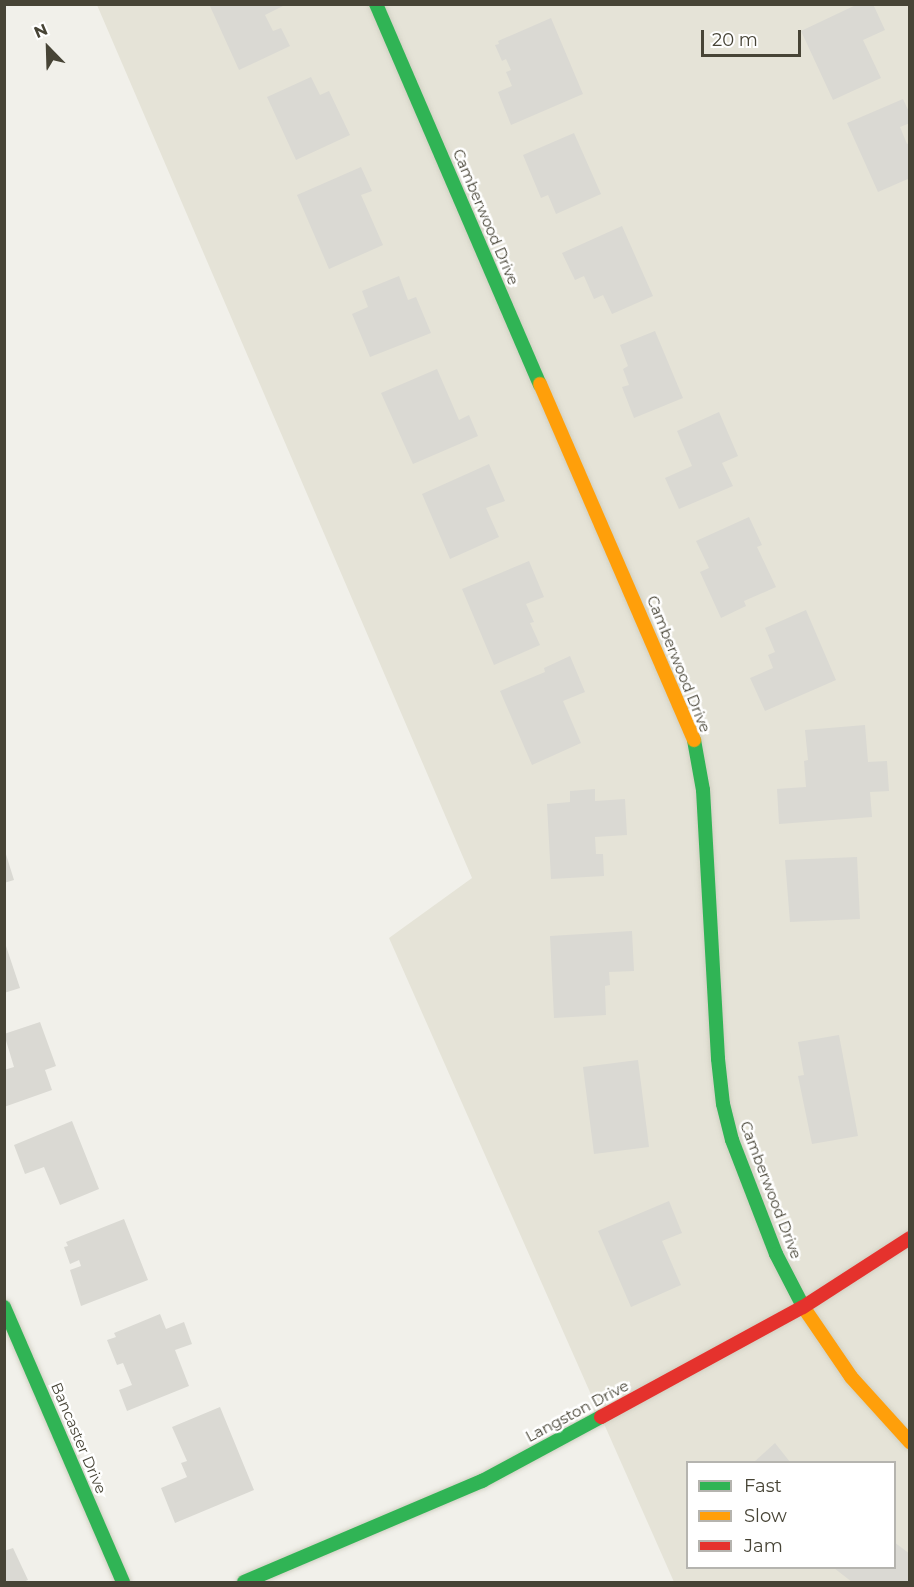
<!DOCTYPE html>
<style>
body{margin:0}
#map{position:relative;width:914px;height:1587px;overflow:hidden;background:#f1f0ea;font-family:Montserrat,sans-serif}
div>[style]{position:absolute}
.residential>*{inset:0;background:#e5e3d7}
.building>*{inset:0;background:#dad9d3}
.roads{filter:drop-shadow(0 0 2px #d0cfc1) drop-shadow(0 0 2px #d0cfc1)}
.fast>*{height:14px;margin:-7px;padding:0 7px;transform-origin:7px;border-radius:7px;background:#30b455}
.slow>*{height:14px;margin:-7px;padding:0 7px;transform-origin:7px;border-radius:7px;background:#ff9f0a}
.jam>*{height:14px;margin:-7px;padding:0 7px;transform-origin:7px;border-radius:7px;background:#e5322d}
span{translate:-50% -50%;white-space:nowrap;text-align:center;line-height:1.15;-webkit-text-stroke:5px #fff;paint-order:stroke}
.street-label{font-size:15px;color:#474436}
.frame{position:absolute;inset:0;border:6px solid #474436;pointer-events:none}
.legend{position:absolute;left:686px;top:1461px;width:210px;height:108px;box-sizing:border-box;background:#fff;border:2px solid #b5b4af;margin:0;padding:8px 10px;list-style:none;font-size:18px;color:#474436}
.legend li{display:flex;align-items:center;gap:12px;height:30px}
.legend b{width:30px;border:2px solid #b5b4af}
.north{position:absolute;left:18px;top:18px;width:60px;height:60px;-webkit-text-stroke:4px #fff;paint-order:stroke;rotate:337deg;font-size:16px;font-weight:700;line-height:24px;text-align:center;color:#474436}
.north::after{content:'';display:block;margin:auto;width:21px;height:27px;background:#474436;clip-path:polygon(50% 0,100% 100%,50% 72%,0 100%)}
.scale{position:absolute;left:701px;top:30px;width:100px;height:27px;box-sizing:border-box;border:3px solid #474436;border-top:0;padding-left:8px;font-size:18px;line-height:21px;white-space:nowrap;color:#474436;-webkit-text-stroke:4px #fff;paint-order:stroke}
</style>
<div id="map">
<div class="residential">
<div style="clip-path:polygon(evenodd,97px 5px,909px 5px,909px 1582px,674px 1582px,389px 938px,472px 878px,97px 5px,688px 1462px,894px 1462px,894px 1568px,688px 1568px,688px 1462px)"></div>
</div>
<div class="building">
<div style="clip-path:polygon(209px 4px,287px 4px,265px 15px,273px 31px,281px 28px,290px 46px,239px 70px)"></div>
<div style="clip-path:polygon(858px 4px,873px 4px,885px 30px,863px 40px,881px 78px,833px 100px,801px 31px)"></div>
<div style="clip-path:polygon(551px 18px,583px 94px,511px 125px,498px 92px,512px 86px,506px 72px,511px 70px,506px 59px,502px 61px,495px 45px,499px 44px,498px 41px)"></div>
<div style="clip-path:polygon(311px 77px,320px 95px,329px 91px,350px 135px,296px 160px,267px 97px)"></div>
<div style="clip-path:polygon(903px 99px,910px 114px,910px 123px,900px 127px,907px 144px,910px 143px,910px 178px,878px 192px,847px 123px)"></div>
<div style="clip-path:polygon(574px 133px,601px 194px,556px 214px,548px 195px,541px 198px,523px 155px)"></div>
<div style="clip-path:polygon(361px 167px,372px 191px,361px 195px,383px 245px,329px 269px,297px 195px)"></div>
<div style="clip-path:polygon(622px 226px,653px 296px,612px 314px,603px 295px,594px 299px,584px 276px,575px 280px,562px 253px)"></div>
<div style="clip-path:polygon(399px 276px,408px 300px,416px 297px,431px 333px,370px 357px,352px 314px,368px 307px,362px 291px)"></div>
<div style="clip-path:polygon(655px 331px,683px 398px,634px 418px,622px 387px,629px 385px,623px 369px,628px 366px,620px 345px)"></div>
<div style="clip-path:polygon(437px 369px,459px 420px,469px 415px,478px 436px,413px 464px,381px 393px)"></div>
<div style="clip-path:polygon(719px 412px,738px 456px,722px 463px,733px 486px,679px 509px,665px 478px,692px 466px,677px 431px)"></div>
<div style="clip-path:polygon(489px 464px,505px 501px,486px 508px,499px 537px,450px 559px,422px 494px)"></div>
<div style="clip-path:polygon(749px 517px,762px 545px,757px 547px,776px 587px,744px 601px,746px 606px,721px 618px,700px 572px,709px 568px,696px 541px)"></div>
<div style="clip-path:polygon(529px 561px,544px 597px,526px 604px,534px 622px,530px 623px,540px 645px,494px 665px,462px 589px)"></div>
<div style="clip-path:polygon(806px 610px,836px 680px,765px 711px,750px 678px,773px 668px,768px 655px,775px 652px,765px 628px)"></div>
<div style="clip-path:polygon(570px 656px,585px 692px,563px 701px,581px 743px,532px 765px,500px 691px,545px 672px,544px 668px)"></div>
<div style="clip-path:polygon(865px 725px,868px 762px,887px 761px,889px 791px,870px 792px,872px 817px,779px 824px,777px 789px,806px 787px,804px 761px,808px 760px,805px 730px)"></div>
<div style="clip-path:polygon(595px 789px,595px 801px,625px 799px,627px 835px,595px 837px,596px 854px,603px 854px,604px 876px,551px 879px,547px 804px,570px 802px,570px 791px)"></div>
<div style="clip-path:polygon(4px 848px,14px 880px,4px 883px)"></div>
<div style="clip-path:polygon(857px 857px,860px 919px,790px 922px,785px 860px)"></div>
<div style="clip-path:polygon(632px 931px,634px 971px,609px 972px,610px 985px,605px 986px,606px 1015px,554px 1018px,550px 936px)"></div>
<div style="clip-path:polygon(5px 943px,20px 988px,4px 993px,4px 944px)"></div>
<div style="clip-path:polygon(40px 1022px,56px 1066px,45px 1070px,52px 1090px,4px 1107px,4px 1070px,14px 1067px,4px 1034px)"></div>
<div style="clip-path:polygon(839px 1035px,858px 1136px,812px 1144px,798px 1076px,804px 1075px,798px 1042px)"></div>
<div style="clip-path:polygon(638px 1060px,649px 1147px,594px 1154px,583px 1067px)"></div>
<div style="clip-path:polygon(72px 1121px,99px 1189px,60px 1205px,44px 1167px,25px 1174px,14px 1145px)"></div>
<div style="clip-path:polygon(669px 1201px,682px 1233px,662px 1241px,681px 1285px,631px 1307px,598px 1231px)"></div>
<div style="clip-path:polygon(124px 1219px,148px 1280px,81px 1306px,70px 1270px,81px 1266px,79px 1260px,70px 1264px,64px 1247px,68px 1246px,66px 1242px)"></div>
<div style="clip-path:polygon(160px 1314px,166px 1329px,184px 1322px,192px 1344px,175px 1350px,189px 1386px,127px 1411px,119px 1390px,132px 1385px,123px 1363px,117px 1365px,107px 1340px,116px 1337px,114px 1333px)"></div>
<div style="clip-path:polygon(220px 1407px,254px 1490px,175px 1523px,161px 1488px,187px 1477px,181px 1463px,187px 1461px,172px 1427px)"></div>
<div style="clip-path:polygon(775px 1443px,790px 1462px,754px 1462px)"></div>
<div style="clip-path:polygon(894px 1542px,910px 1554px,910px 1582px,852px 1582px,834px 1568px,894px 1568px)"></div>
<div style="clip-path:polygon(13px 1548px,28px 1580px,23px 1582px,4px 1582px,4px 1551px)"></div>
</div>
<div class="roads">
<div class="fast">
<div style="left:376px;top:4px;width:414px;rotate:66.7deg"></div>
<div style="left:694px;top:740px;width:51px;rotate:79.8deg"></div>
<div style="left:703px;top:790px;width:269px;rotate:86.8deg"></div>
<div style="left:718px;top:1059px;width:45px;rotate:83.7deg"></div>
<div style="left:723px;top:1104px;width:37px;rotate:76deg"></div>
<div style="left:732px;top:1140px;width:122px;rotate:68.9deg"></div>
<div style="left:776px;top:1254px;width:61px;rotate:62.6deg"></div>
<div style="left:4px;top:1307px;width:300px;rotate:66.6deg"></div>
<div style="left:244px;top:1582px;width:259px;rotate:-23deg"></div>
<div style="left:482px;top:1481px;width:135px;rotate:-28.3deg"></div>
</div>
<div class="slow">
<div style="left:540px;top:384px;width:388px;rotate:66.6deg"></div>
<div style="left:804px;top:1308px;width:83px;rotate:55.7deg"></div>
<div style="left:851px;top:1377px;width:88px;rotate:47.8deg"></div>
</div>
<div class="jam">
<div style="left:601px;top:1417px;width:230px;rotate:-28.6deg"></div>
<div style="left:803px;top:1307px;width:127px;rotate:-32.8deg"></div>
</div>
</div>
<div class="street-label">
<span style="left:486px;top:217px;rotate:67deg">Camberwood Drive</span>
<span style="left:679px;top:664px;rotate:68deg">Camberwood Drive</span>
<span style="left:771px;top:1190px;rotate:69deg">Camberwood Drive</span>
<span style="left:577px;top:1411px;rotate:-28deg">Langston Drive</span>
<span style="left:79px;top:1438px;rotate:67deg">Bancaster Drive</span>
</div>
<div class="frame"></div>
<ul class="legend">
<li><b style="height:8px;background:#30b455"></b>Fast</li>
<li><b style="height:8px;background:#ff9f0a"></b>Slow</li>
<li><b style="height:8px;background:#e5322d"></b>Jam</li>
</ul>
<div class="north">N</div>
<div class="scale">20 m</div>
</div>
